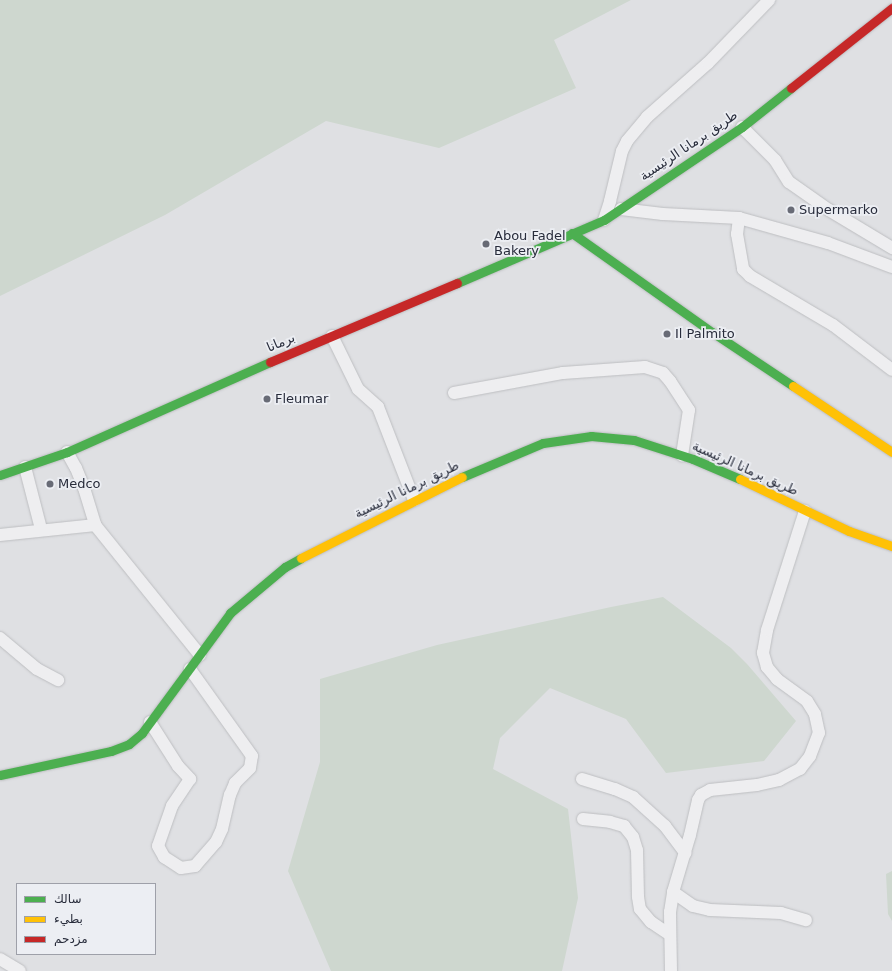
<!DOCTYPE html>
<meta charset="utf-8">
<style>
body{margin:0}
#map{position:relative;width:892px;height:971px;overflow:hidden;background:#dfe0e3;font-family:"DejaVu Sans","Noto Naskh Arabic",sans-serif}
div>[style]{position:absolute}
.green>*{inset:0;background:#ced7cf}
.roads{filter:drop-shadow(0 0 1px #bdbec1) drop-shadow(0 0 1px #bdbec1)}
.street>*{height:12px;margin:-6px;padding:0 6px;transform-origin:6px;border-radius:6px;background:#eeeef0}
.fast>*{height:9px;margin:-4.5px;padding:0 4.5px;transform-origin:4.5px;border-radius:4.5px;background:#4caf50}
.slow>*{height:9px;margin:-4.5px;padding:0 4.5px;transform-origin:4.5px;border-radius:4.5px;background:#ffc107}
.jam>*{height:9px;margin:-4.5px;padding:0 4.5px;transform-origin:4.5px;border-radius:4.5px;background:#c62828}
.dots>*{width:11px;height:11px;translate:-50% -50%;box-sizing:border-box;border:2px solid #eceef3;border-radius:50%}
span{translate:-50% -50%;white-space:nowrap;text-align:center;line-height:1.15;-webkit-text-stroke:3.5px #eceef3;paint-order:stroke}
.street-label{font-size:13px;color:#282c3b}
.poi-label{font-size:13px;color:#282c3b}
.left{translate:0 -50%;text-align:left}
.legend{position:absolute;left:16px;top:883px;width:140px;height:72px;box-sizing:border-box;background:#eceef3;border:1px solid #9ea0a9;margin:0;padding:5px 7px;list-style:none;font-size:12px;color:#282c3b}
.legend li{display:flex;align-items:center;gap:8px;height:20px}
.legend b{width:20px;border:1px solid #9ea0a9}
</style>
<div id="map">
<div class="green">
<div style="clip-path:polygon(0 0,631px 0,554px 40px,576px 88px,439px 148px,326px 121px,165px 215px,0 296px)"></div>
<div style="clip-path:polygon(663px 597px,731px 648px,747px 664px,796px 721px,764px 761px,666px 773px,626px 719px,550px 688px,500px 738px,493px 769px,568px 809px,578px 898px,562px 971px,331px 971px,288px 871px,320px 762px,320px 679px,437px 645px,611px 607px)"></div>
<div style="clip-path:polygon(892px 871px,892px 921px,888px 914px,886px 874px)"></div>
</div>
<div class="roads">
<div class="street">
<div style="left:742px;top:127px;width:47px;rotate:45deg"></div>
<div style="left:775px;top:160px;width:26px;rotate:58deg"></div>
<div style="left:789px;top:182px;width:49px;rotate:35deg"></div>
<div style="left:829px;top:210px;width:74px;rotate:31.1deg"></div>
<div style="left:621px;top:209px;width:42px;rotate:6.8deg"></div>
<div style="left:663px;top:214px;width:76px;rotate:3deg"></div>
<div style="left:739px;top:218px;width:92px;rotate:15.7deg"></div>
<div style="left:828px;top:243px;width:68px;rotate:20.6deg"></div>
<div style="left:739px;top:218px;width:16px;rotate:97deg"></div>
<div style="left:737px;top:234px;width:36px;rotate:80deg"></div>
<div style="left:743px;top:269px;width:10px;rotate:45deg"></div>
<div style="left:750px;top:276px;width:96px;rotate:30.6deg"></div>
<div style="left:833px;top:325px;width:74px;rotate:37.3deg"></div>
<div style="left:604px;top:220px;width:20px;rotate:-72deg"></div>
<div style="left:610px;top:201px;width:51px;rotate:-76.5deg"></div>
<div style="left:622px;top:151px;width:11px;rotate:-63deg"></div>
<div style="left:627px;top:141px;width:31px;rotate:-50deg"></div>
<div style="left:647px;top:117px;width:81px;rotate:-41.5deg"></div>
<div style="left:708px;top:63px;width:88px;rotate:-45.9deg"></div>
<div style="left:332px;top:336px;width:59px;rotate:63.9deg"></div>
<div style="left:358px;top:389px;width:27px;rotate:42deg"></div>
<div style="left:378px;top:407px;width:100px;rotate:68.8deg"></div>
<div style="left:454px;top:393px;width:111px;rotate:-10.4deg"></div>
<div style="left:563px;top:373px;width:82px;rotate:-4.2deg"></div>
<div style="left:645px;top:367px;width:19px;rotate:18deg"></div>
<div style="left:663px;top:373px;width:11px;rotate:49deg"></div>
<div style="left:670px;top:381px;width:35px;rotate:57deg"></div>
<div style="left:689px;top:410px;width:46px;rotate:98.8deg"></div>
<div style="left:67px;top:452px;width:18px;rotate:61deg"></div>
<div style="left:76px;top:468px;width:22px;rotate:68deg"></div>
<div style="left:84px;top:488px;width:39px;rotate:73deg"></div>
<div style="left:95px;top:525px;width:167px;rotate:51.1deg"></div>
<div style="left:25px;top:467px;width:64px;rotate:75.5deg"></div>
<div style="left:0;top:535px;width:96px;rotate:-6deg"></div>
<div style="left:0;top:638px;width:48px;rotate:40deg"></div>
<div style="left:37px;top:669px;width:24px;rotate:28deg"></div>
<div style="left:150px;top:722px;width:52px;rotate:57.5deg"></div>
<div style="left:178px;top:766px;width:18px;rotate:47deg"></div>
<div style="left:190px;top:779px;width:32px;rotate:124deg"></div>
<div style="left:172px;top:806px;width:42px;rotate:109.3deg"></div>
<div style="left:158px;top:846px;width:13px;rotate:61deg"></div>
<div style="left:164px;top:857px;width:20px;rotate:33deg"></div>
<div style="left:181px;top:868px;width:14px;rotate:-8deg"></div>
<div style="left:195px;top:866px;width:32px;rotate:-49deg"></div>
<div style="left:216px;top:842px;width:14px;rotate:-65deg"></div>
<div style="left:222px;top:829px;width:35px;rotate:-77deg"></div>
<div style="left:230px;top:795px;width:13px;rotate:-67deg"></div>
<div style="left:235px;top:783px;width:21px;rotate:-45deg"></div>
<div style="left:250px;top:768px;width:12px;rotate:-81deg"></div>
<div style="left:252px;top:756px;width:107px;rotate:-125.5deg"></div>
<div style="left:582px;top:779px;width:34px;rotate:17deg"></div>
<div style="left:615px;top:789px;width:20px;rotate:24deg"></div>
<div style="left:633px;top:797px;width:43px;rotate:42.2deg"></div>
<div style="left:665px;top:826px;width:34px;rotate:53deg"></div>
<div style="left:583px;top:819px;width:27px;rotate:6deg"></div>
<div style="left:610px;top:822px;width:15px;rotate:16deg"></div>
<div style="left:624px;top:826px;width:14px;rotate:51deg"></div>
<div style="left:633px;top:837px;width:14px;rotate:73deg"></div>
<div style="left:637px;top:850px;width:47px;rotate:88.8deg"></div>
<div style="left:638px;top:897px;width:12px;rotate:81deg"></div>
<div style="left:640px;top:909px;width:17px;rotate:50deg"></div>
<div style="left:651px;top:922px;width:23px;rotate:34deg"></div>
<div style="left:673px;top:892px;width:24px;rotate:35deg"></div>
<div style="left:693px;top:906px;width:17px;rotate:13deg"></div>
<div style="left:710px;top:910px;width:71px;rotate:2.4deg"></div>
<div style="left:781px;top:913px;width:26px;rotate:16deg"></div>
<div style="left:0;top:959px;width:23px;rotate:31deg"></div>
<div style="left:671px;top:971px;width:59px;rotate:-91deg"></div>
<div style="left:670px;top:912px;width:20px;rotate:-81deg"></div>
<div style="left:673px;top:892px;width:59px;rotate:-73.4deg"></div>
<div style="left:690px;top:835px;width:36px;rotate:-77deg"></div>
<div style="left:698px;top:800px;width:6px;rotate:-59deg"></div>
<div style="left:701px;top:795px;width:10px;rotate:-29deg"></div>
<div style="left:710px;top:790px;width:47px;rotate:-6.1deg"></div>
<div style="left:757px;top:785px;width:23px;rotate:-13deg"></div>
<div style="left:779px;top:780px;width:24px;rotate:-28deg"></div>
<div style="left:800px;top:769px;width:16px;rotate:-52deg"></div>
<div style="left:810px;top:756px;width:25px;rotate:-69deg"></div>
<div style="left:819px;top:733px;width:19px;rotate:-102deg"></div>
<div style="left:815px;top:714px;width:15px;rotate:-122deg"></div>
<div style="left:807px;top:701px;width:37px;rotate:-144deg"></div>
<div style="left:777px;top:679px;width:16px;rotate:-130deg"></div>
<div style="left:767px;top:667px;width:15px;rotate:-106deg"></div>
<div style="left:763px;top:653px;width:23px;rotate:-80deg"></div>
<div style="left:767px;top:630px;width:125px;rotate:-72.3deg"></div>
</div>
<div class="fast">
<div style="left:572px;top:233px;width:171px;rotate:35.3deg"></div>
<div style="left:712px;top:332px;width:97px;rotate:33.7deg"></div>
<div style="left:457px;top:283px;width:160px;rotate:-23.2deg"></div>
<div style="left:604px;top:220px;width:166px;rotate:-34deg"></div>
<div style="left:742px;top:127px;width:63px;rotate:-38.5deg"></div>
<div style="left:0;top:475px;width:71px;rotate:-18.9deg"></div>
<div style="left:67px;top:452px;width:222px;rotate:-23.9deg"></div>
<div style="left:462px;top:477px;width:88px;rotate:-22.8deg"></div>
<div style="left:543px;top:443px;width:49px;rotate:-8.3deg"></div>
<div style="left:591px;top:436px;width:43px;rotate:5.3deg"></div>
<div style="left:634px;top:440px;width:62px;rotate:17.9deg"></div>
<div style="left:693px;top:459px;width:51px;rotate:23.1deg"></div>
<div style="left:0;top:775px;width:114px;rotate:-12.2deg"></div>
<div style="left:111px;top:751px;width:19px;rotate:-21deg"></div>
<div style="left:129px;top:744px;width:17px;rotate:-40deg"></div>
<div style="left:142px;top:733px;width:149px;rotate:-53.7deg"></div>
<div style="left:230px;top:613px;width:72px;rotate:-39.9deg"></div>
<div style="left:285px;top:567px;width:18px;rotate:-29deg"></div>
</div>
<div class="slow">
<div style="left:793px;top:386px;width:119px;rotate:33.7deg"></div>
<div style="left:740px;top:479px;width:121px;rotate:25.5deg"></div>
<div style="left:849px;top:531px;width:46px;rotate:19.2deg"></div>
<div style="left:301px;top:558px;width:180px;rotate:-26.7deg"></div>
</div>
<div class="jam">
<div style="left:791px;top:88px;width:129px;rotate:-38.4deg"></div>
<div style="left:270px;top:362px;width:203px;rotate:-22.9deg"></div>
</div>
</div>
<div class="dots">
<div style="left:791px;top:210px;background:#686b76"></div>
<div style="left:486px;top:244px;background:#686b76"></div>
<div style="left:667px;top:334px;background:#686b76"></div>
<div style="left:267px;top:399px;background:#686b76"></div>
<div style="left:50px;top:484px;background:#686b76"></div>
</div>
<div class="street-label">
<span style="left:689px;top:146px;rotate:-34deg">طريق برمانا الرئيسية</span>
<span style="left:281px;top:343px;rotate:-23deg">برمانا</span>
<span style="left:745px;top:469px;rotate:24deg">طريق برمانا الرئيسية</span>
<span style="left:407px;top:490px;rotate:-26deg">طريق برمانا الرئيسية</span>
</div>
<div class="poi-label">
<span class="left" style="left:799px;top:210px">Supermarko</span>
<span class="left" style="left:494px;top:244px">Abou Fadel<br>Bakery</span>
<span class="left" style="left:675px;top:334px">Il Palmito</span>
<span class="left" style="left:275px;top:399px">Fleumar</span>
<span class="left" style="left:58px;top:484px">Medco</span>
</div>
<ul class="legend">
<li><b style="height:5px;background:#4caf50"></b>سالك</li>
<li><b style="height:5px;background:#ffc107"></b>بطيء</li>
<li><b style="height:5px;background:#c62828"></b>مزدحم</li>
</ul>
</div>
